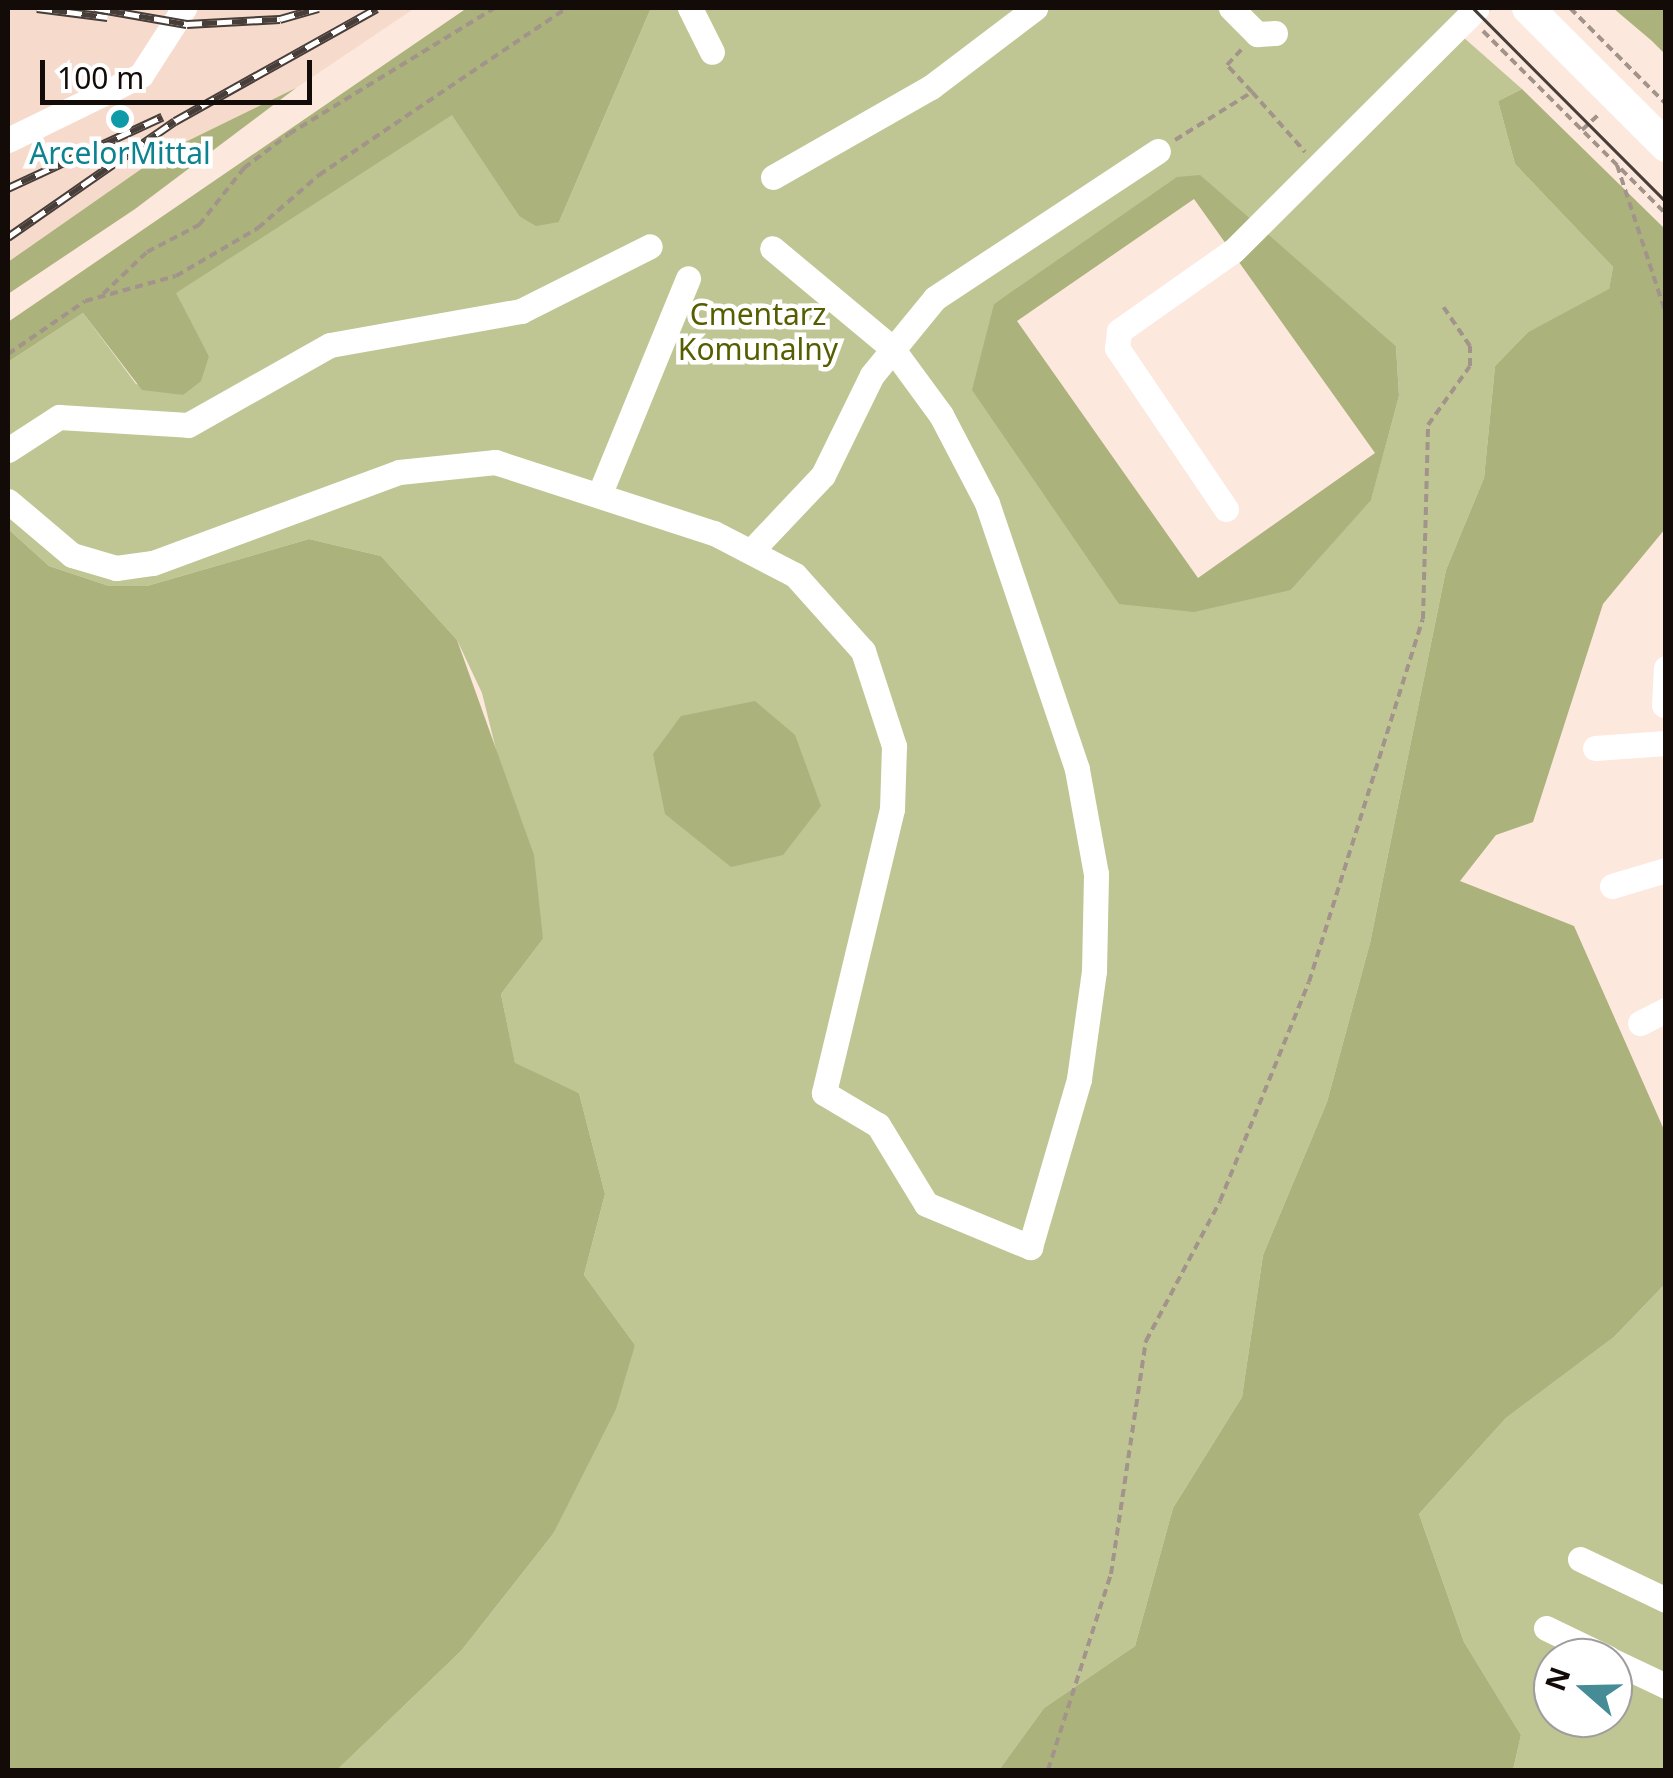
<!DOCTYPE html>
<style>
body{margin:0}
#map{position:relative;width:1673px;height:1778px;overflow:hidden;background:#fce8dd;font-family:"Noto Sans",sans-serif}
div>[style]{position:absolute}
.built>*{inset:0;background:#f6dbcc}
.green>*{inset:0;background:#bfc693}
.forest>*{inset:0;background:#abb27b}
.path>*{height:4px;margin-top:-2px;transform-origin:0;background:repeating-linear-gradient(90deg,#a2938b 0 8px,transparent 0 13px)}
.minor>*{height:25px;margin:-12.5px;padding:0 12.5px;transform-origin:12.5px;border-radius:12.5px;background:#fff}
.major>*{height:32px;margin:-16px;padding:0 16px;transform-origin:16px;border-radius:16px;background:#fff}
.tram>*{height:2.5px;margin:-1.25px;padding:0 1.25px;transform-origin:1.25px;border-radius:1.25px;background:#473d39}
.rail>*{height:9px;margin-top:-4.5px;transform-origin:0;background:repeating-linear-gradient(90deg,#fff 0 15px,#473d39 0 30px);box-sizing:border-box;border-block:2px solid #473d39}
.dots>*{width:28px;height:28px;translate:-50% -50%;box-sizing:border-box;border:5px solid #fff;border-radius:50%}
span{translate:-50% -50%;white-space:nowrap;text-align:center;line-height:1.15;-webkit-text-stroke:9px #fff;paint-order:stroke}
.culture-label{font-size:30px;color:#0d838f}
.park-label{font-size:30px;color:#575e00}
.frame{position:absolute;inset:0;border:10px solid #120b08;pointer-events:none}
.north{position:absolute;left:1533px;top:1638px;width:100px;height:100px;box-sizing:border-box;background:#fff;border:2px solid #a09d9c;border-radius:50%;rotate:290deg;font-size:28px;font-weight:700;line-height:40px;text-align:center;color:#120b08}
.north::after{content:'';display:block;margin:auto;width:35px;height:45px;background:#468c97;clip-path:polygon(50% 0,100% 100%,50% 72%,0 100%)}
.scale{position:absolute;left:40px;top:60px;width:272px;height:45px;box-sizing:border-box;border:5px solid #120b08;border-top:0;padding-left:12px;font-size:30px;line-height:35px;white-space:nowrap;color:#120b08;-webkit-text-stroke:8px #fff;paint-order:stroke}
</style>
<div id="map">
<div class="built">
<div style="clip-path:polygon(8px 8px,415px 8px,296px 88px,167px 151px,8px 262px)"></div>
</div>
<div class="green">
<div style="clip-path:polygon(evenodd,651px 8px,1493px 8px,1463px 37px,1522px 89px,1498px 101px,1515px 164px,1613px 267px,1609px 290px,1528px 332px,1495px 366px,1484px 478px,1446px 570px,1370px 943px,1327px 1102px,1263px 1255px,1242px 1397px,1173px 1508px,1135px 1646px,1044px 1708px,999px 1770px,337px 1770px,461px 1651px,553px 1534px,635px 1345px,584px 1275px,605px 1194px,579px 1093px,515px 1064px,501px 994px,543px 939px,482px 693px,457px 640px,381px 556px,309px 539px,147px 586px,109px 586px,49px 566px,8px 529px,8px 362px,83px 313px,136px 384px,183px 395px,209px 356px,175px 293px,452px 114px,519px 216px,559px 222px,651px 8px,1200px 176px,1396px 346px,1399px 396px,1371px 499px,1291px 590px,1119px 604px,994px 304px,1200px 176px)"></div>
<div style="clip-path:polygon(evenodd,1665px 1284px,1665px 1770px,1513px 1770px,1521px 1735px,1464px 1642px,1419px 1514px,1506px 1418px,1614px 1337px,1665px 1284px,1553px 1658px,1613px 1658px,1613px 1718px,1553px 1718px,1553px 1658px)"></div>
</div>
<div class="forest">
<div style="clip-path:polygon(467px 8px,651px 8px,559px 222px,536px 226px,519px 216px,452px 115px,176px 293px,209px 356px,201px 381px,183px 395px,142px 390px,83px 313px,8px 362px,8px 322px)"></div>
<div style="clip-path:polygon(1613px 8px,1665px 8px,1665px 54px,1652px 41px)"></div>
<div style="clip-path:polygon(296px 88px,135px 209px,8px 294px,8px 262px,167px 151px)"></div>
<div style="clip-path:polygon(1522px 89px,1665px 229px,1665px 529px,1603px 604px,1533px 822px,1496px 835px,1460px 881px,1574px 926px,1665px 1132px,1665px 1284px,1614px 1337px,1506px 1418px,1419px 1514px,1464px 1642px,1521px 1735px,1513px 1770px,999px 1770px,1044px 1708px,1135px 1646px,1173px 1508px,1242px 1397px,1263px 1255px,1327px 1102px,1370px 943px,1446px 570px,1484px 478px,1495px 366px,1528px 332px,1609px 289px,1613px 267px,1515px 164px,1498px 101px)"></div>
<div style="clip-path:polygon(evenodd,1200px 175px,1396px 346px,1399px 396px,1371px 500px,1291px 590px,1194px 612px,1119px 604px,972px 390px,994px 304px,1177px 177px,1200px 175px,1194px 199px,1375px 453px,1198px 578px,1017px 321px,1194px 199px)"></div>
<div style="clip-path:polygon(8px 529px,49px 566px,109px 586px,147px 586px,309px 539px,381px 556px,457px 640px,534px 855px,543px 939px,501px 994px,515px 1063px,579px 1093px,605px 1194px,584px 1275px,635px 1345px,616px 1409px,553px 1534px,461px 1651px,337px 1770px,8px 1770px)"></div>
<div style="clip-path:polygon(755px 701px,795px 735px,821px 806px,783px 855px,731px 867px,665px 814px,653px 754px,681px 716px)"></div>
</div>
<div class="path">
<div style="left:1570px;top:8px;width:136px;rotate:45deg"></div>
<div style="left:1483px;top:31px;width:259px;rotate:45deg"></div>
<div style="left:1252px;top:92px;width:80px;rotate:48.5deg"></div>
<div style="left:1582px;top:130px;width:25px;rotate:-43deg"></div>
<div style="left:1175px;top:140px;width:91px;rotate:-31.9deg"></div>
<div style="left:1252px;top:92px;width:37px;rotate:-133deg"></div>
<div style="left:1227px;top:65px;width:23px;rotate:-47deg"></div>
<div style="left:1617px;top:165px;width:157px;rotate:71.8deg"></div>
<div style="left:103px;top:294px;width:61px;rotate:-43.7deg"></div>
<div style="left:147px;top:252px;width:59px;rotate:-27.4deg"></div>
<div style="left:199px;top:225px;width:73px;rotate:-51.7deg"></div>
<div style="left:244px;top:168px;width:56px;rotate:-37.1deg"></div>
<div style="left:289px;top:134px;width:241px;rotate:-31.5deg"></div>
<div style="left:8px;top:354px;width:93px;rotate:-34.5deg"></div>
<div style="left:85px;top:301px;width:94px;rotate:-15.4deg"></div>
<div style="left:176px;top:276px;width:95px;rotate:-30.3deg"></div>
<div style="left:258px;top:228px;width:81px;rotate:-41deg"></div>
<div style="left:319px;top:175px;width:299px;rotate:-34deg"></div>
<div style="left:1048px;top:1770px;width:206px;rotate:-72.2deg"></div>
<div style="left:1111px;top:1574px;width:236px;rotate:-81.5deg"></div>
<div style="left:1146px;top:1341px;width:158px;rotate:-62.1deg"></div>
<div style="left:1220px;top:1201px;width:236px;rotate:-67.9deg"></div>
<div style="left:1309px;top:982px;width:380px;rotate:-72.6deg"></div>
<div style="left:1423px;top:619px;width:194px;rotate:-88.5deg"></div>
<div style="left:1428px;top:425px;width:72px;rotate:-54.6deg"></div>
<div style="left:1470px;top:366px;width:20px;rotate:-90deg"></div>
<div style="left:1470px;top:346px;width:50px;rotate:-124.3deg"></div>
</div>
<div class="minor">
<div style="left:690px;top:8px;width:49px;rotate:63.4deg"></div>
<div style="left:1231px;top:8px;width:37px;rotate:45deg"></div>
<div style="left:1257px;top:34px;width:18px;rotate:-3deg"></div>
<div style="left:8px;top:140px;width:148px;rotate:-26deg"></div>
<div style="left:141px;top:75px;width:80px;rotate:-57.3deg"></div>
<div style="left:773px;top:177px;width:182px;rotate:-29.7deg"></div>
<div style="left:931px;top:87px;width:131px;rotate:-37.2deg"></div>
<div style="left:8px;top:450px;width:61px;rotate:-32.9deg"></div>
<div style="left:59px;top:417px;width:129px;rotate:3.5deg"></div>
<div style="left:188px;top:425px;width:163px;rotate:-29.4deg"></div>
<div style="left:330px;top:345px;width:194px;rotate:-10.1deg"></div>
<div style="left:521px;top:311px;width:144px;rotate:-26.7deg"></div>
<div style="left:600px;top:493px;width:232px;rotate:-67.7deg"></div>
<div style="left:8px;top:501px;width:84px;rotate:40.2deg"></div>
<div style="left:72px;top:555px;width:46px;rotate:16.5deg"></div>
<div style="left:116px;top:568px;width:37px;rotate:-8deg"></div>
<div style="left:153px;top:563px;width:262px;rotate:-20.3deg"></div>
<div style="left:399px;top:472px;width:97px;rotate:-5.9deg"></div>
<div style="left:495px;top:462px;width:230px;rotate:18deg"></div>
<div style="left:714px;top:533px;width:91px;rotate:27.4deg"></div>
<div style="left:795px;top:575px;width:102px;rotate:48.2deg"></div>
<div style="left:863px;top:651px;width:100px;rotate:71.9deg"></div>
<div style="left:894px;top:746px;width:63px;rotate:91.8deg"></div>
<div style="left:892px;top:809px;width:292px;rotate:103.5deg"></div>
<div style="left:824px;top:1093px;width:63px;rotate:30.7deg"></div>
<div style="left:878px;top:1125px;width:92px;rotate:58.7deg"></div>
<div style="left:926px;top:1204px;width:113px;rotate:22.5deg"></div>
<div style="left:1030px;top:1247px;width:175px;rotate:-73.7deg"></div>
<div style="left:1079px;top:1079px;width:109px;rotate:-82.1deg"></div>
<div style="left:1094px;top:971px;width:97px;rotate:-88.8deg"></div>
<div style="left:1096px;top:874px;width:107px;rotate:-100.3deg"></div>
<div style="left:1077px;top:769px;width:281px;rotate:-108.7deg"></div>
<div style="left:987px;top:503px;width:99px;rotate:-117.6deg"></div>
<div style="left:941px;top:415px;width:83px;rotate:-126.2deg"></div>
<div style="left:892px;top:348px;width:156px;rotate:-140.2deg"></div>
<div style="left:1226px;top:509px;width:194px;rotate:-124.1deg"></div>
<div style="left:1117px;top:348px;width:17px;rotate:-83deg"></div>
<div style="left:1119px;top:331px;width:139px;rotate:-35.1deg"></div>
<div style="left:1233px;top:251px;width:344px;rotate:-44.9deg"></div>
<div style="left:754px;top:548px;width:100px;rotate:-46.6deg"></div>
<div style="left:823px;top:475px;width:111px;rotate:-63.9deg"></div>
<div style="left:872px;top:375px;width:99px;rotate:-50.7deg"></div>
<div style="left:935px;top:298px;width:267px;rotate:-33.4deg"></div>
<div style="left:1664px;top:705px;width:37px;rotate:-87deg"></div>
<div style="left:1595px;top:748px;width:71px;rotate:-4deg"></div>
<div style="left:1612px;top:886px;width:56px;rotate:-16.5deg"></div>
<div style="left:1640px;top:1023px;width:29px;rotate:-27deg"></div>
<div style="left:1580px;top:1559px;width:95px;rotate:25.5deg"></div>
<div style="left:1546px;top:1628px;width:69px;rotate:25.8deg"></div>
<div style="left:1613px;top:1661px;width:59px;rotate:25.3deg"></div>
</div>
<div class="major">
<div style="left:1528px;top:8px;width:195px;rotate:45deg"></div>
</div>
<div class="tram">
<div style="left:1473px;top:8px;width:274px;rotate:45.1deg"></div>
</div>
<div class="rail">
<div style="left:37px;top:8px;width:71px;rotate:7.3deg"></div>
<div style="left:95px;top:8px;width:93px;rotate:9.9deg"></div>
<div style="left:187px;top:24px;width:93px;rotate:-3.1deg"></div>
<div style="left:280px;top:19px;width:40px;rotate:-16deg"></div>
<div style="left:8px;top:188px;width:170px;rotate:-24.8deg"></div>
<div style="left:8px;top:237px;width:203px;rotate:-34.8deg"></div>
<div style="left:175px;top:121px;width:231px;rotate:-29.2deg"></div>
</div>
<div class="dots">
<div style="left:120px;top:119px;background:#0f9aa8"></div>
</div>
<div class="culture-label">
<span style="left:120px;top:153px">ArcelorMittal</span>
</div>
<div class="park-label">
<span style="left:758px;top:331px">Cmentarz<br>Komunalny</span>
</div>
<div class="frame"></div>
<div class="north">N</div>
<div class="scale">100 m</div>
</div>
